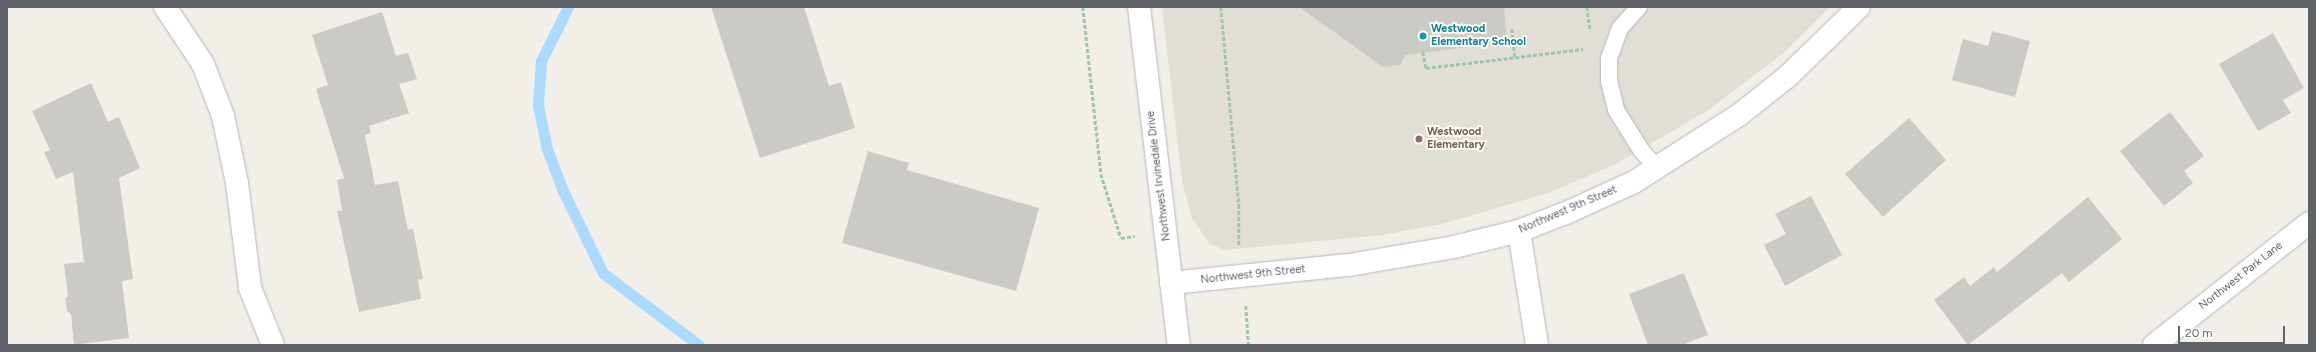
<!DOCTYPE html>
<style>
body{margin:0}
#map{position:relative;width:2316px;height:352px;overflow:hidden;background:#f1efe8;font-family:Figtree,sans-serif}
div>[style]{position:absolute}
.education>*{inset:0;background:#e1ded6}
.stream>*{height:11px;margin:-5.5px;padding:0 5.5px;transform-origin:5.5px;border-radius:5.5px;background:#aadaff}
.building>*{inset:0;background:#cccac5}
.path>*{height:2.5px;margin-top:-1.25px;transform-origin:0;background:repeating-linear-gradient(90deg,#9cc7a9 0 4px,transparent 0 6px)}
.roads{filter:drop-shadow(0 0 1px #b5b8bc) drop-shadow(0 0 1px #b5b8bc)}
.service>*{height:16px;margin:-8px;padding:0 8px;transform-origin:8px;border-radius:8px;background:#fff}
.minor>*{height:22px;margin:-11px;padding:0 11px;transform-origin:11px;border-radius:11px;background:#fff}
.tertiary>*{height:22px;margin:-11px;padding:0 11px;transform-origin:11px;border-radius:11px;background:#fff}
.secondary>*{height:22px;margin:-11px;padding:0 11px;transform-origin:11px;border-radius:11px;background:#fff}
.dots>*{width:11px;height:11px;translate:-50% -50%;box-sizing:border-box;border:2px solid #fff;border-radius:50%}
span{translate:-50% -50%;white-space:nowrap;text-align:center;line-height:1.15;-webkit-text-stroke:3.5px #fff;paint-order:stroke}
.culture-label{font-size:11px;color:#0d838f;font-weight:700}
.left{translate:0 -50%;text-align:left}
.education-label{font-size:11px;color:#785e54;font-weight:700}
.street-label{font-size:11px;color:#5f6368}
.frame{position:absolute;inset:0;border:8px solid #5f6368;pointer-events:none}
.scale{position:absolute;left:2178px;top:326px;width:107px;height:18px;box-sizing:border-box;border:2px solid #5f6368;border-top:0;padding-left:5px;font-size:12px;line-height:14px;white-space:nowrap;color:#5f6368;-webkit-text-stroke:3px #fff;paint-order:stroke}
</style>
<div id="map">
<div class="education">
<div style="clip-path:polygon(1162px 7px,1830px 7px,1785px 52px,1707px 111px,1614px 165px,1548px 193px,1442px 224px,1382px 235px,1225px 250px,1210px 244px,1192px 218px,1182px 181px)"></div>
</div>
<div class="stream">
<div style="left:568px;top:7px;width:60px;rotate:116.6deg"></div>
<div style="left:541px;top:61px;width:44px;rotate:93.9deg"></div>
<div style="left:538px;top:105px;width:45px;rotate:78.4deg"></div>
<div style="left:547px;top:149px;width:45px;rotate:69.1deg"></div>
<div style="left:563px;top:191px;width:91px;rotate:64deg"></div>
<div style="left:603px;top:273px;width:120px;rotate:36.9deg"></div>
</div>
<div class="building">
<div style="clip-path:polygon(711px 7px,804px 7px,829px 86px,841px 82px,855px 128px,760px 158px)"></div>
<div style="clip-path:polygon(1299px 7px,1504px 7px,1507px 42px,1405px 55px,1400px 65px,1383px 67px)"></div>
<div style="clip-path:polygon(382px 12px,396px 56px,408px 53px,417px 79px,399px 84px,409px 113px,369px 126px,371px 133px,365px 135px,375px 185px,398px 181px,408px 230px,413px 229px,423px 279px,418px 280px,421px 299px,359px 312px,337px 211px,342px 210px,337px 180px,344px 178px,316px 89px,328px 85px,312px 35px)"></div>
<div style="clip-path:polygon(1992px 31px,2030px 41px,2015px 97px,1952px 80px,1963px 39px,1988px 46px)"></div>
<div style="clip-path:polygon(2273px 33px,2304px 88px,2283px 100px,2291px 113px,2258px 131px,2219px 64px)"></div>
<div style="clip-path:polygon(91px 83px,108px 122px,119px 117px,140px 168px,119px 178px,133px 279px,122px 281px,129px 338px,74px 345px,71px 314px,67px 311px,65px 299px,68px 296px,64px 264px,84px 262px,73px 172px,56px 179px,44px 152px,50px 150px,32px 111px)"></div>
<div style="clip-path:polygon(2170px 112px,2204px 156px,2184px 171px,2193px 183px,2164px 206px,2120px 151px)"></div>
<div style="clip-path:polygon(1909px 118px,1946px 160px,1883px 217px,1845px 174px)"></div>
<div style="clip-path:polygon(868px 151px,909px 163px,907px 170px,1039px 208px,1016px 291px,842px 243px)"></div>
<div style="clip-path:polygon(1811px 196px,1842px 255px,1785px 286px,1764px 245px,1786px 234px,1775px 214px)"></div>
<div style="clip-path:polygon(2088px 197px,2122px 239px,2069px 282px,2062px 273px,1968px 345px,1934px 300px,1964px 277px,1970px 286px,1994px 267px,1997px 272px)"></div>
<div style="clip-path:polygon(1684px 273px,1708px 335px,1682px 345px,1648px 345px,1629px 294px)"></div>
</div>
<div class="path">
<div style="left:1083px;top:7px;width:168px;rotate:83.8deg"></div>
<div style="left:1101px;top:174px;width:67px;rotate:72.6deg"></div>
<div style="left:1121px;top:238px;width:14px;rotate:-8deg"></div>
<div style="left:1221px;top:7px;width:199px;rotate:84.8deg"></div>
<div style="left:1239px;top:205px;width:41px;rotate:90deg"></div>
<div style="left:1587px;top:7px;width:22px;rotate:82deg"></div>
<div style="left:1512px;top:29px;width:28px;rotate:84deg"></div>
<div style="left:1423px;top:52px;width:16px;rotate:79deg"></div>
<div style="left:1426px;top:68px;width:158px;rotate:-6.9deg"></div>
<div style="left:1246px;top:306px;width:39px;rotate:86deg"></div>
</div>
<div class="roads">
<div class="service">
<div style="left:1639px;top:7px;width:28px;rotate:132deg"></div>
<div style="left:1620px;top:28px;width:33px;rotate:110deg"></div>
<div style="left:1609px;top:59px;width:22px;rotate:90deg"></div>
<div style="left:1609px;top:81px;width:30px;rotate:76deg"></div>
<div style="left:1616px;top:110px;width:47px;rotate:58deg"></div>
<div style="left:1641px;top:150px;width:24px;rotate:48deg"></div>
</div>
<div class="minor">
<div style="left:165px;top:7px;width:69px;rotate:56.3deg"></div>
<div style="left:203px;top:64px;width:56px;rotate:69deg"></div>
<div style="left:223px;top:116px;width:68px;rotate:78.2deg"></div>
<div style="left:237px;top:183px;width:106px;rotate:82.9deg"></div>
<div style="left:250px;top:288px;width:61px;rotate:68deg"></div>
<div style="left:1519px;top:231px;width:115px;rotate:81deg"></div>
<div style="left:2154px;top:345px;width:197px;rotate:-38.2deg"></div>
</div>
<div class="tertiary">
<div style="left:1171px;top:283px;width:179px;rotate:-5.8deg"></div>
<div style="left:1349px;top:265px;width:107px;rotate:-9.7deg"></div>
<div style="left:1454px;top:247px;width:67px;rotate:-13.8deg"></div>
<div style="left:1519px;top:231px;width:50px;rotate:-21deg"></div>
<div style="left:1566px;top:213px;width:75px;rotate:-24.5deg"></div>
<div style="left:1634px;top:182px;width:125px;rotate:-32.5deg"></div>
<div style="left:1739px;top:115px;width:61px;rotate:-38.4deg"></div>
<div style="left:1787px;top:77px;width:100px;rotate:-44.2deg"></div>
</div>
<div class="secondary">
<div style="left:1139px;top:7px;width:340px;rotate:83.3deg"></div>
</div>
</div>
<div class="dots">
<div style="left:1423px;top:36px;background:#0f9aa8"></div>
<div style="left:1419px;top:139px;background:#8d6e63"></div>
</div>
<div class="culture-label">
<span class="left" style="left:1431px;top:36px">Westwood<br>Elementary School</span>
</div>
<div class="education-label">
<span class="left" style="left:1427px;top:139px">Westwood<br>Elementary</span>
</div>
<div class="street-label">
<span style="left:1159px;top:176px;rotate:-97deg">Northwest Irvinedale Drive</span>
<span style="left:1568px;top:210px;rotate:-23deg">Northwest 9th Street</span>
<span style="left:1253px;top:275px;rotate:-6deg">Northwest 9th Street</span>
<span style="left:2241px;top:276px;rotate:-38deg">Northwest Park Lane</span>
</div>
<div class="frame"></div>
<div class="scale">20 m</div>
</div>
